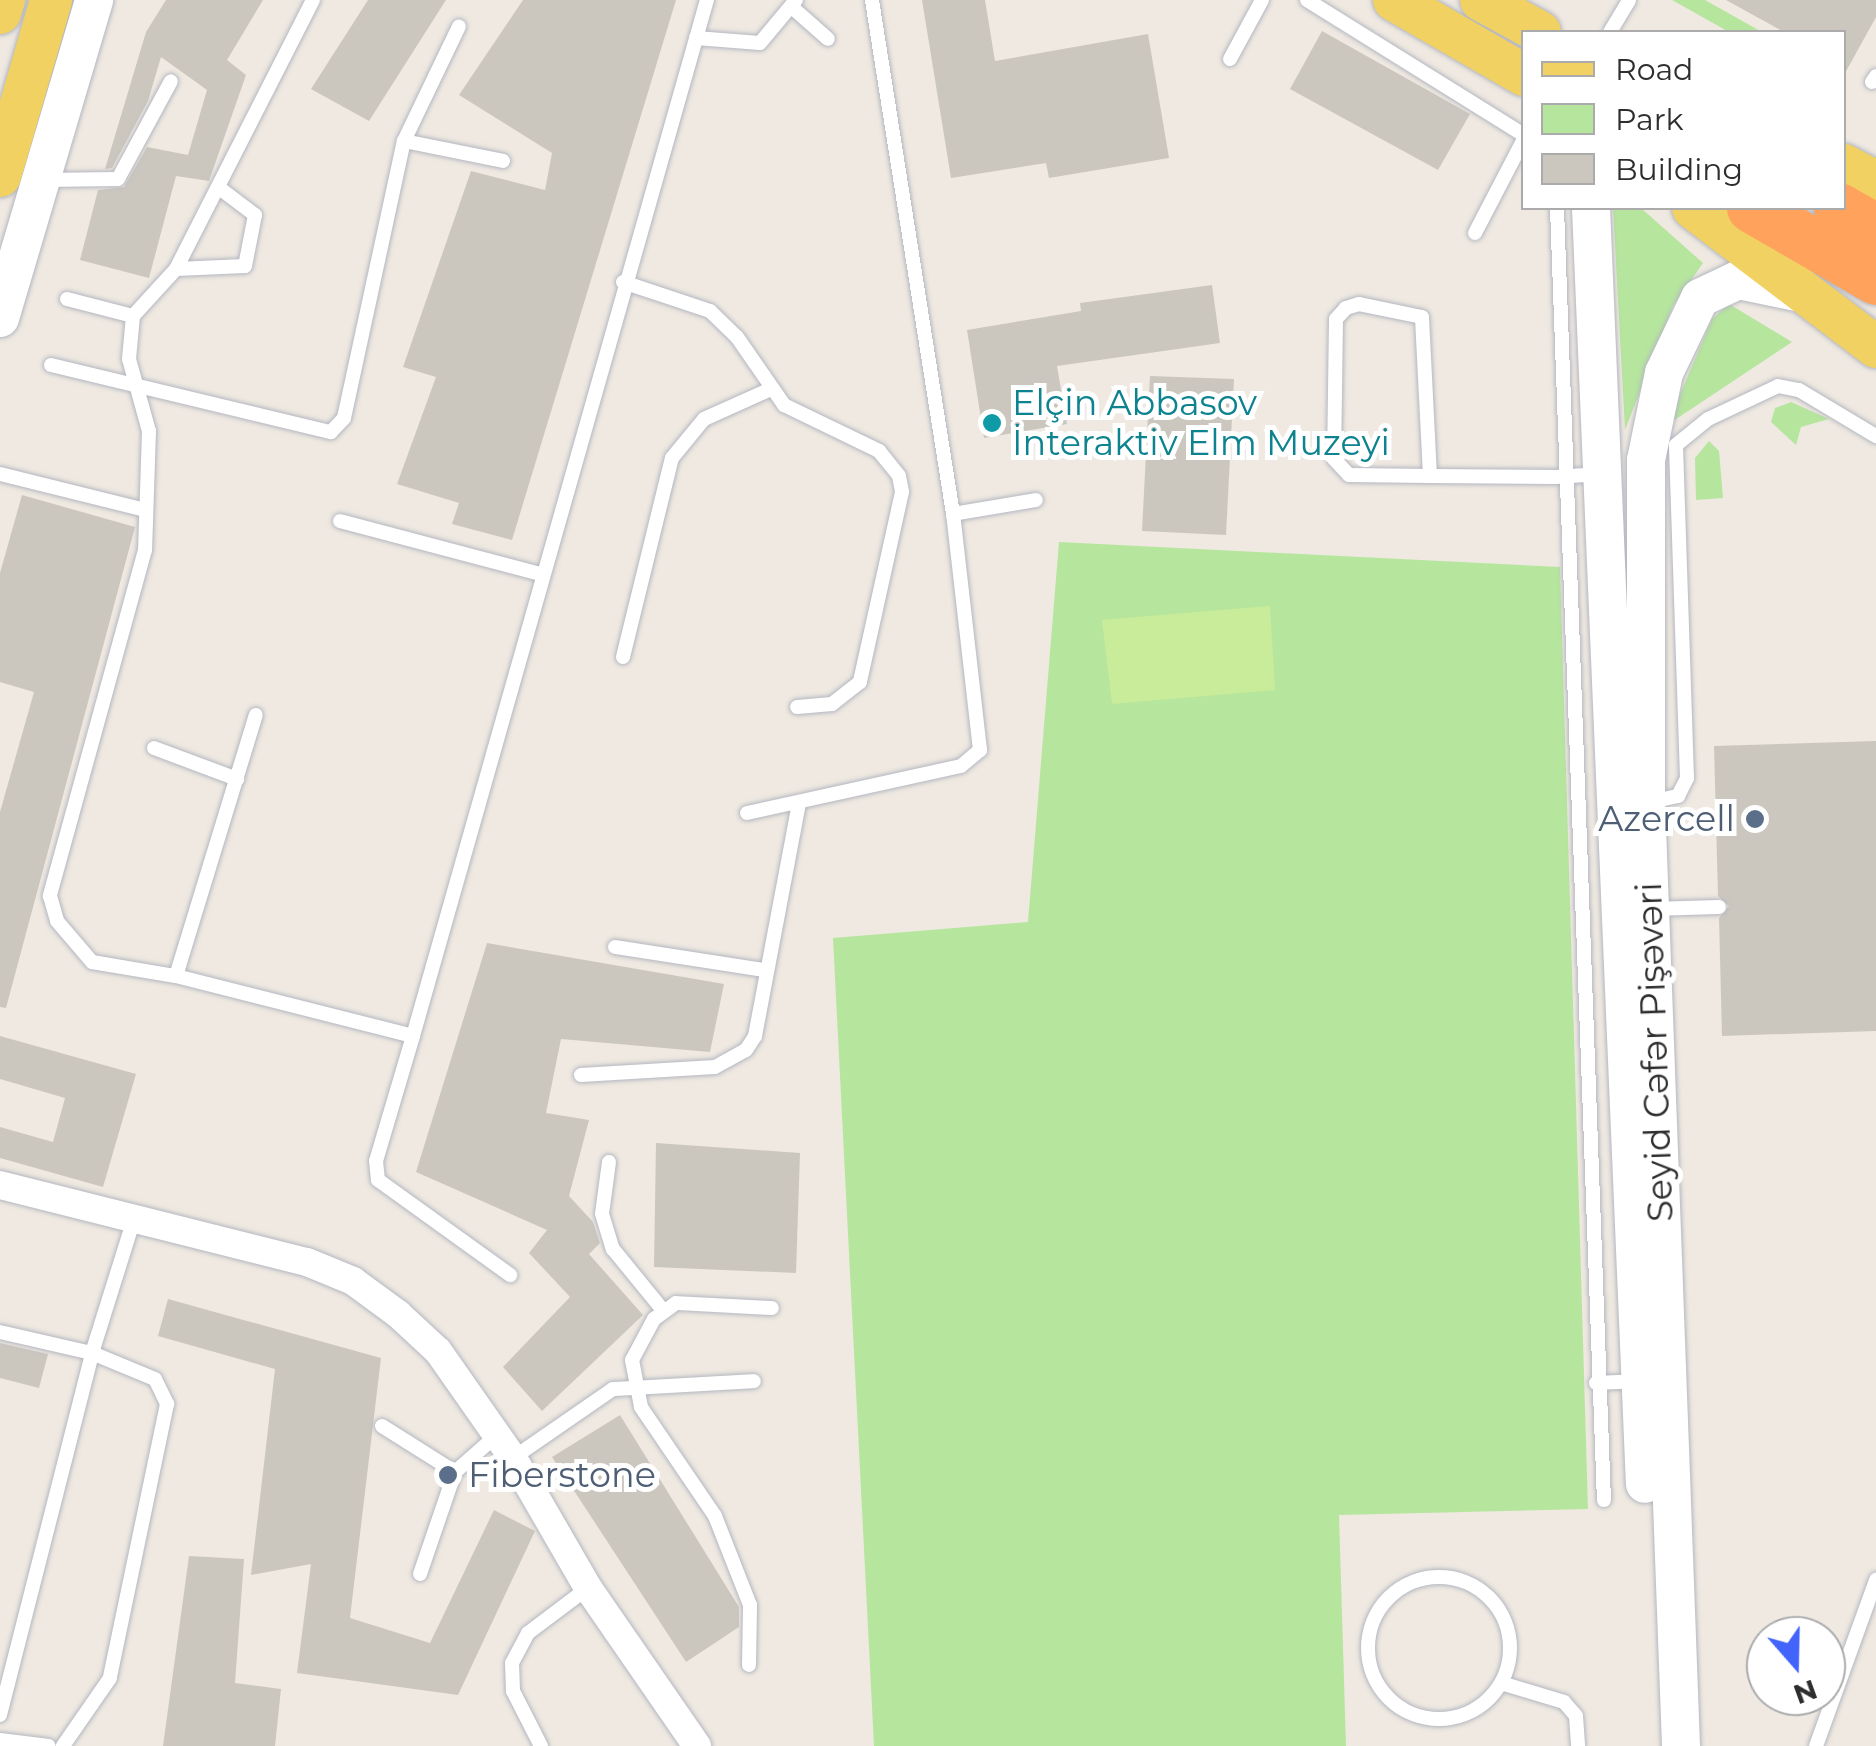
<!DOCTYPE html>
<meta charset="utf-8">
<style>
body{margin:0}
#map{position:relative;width:1876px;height:1746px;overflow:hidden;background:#efe9e1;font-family:Montserrat,sans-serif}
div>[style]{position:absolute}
.green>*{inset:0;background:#b6e59e}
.pitch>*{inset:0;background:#c9ec9a}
.building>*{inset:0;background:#cbc7bf}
.roads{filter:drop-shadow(0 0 2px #b4b7c1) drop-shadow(0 0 2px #b4b7c1)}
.lane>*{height:14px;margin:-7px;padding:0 7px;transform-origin:7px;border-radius:7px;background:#fff}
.lane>.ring{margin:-7px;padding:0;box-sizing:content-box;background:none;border:14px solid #fff;border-radius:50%}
.street>*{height:28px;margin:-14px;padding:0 14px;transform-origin:14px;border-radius:14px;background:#fff}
.secondary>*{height:38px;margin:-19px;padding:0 19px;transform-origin:19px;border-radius:19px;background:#fff}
.primary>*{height:42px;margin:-21px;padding:0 21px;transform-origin:21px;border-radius:21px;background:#f2d163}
.highway>*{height:50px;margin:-25px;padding:0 25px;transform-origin:25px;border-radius:25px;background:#ffa35c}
.dots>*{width:28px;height:28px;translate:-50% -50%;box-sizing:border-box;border:5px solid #fff;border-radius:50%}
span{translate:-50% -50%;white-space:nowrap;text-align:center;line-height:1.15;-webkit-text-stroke:10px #fff;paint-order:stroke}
.culture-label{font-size:35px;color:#0d838f}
.left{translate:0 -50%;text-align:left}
.service-label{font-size:35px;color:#4e5e75}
.right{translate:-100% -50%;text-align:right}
.street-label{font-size:35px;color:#2e2e2e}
.legend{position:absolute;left:1521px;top:30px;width:325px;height:180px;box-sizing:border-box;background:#fff;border:2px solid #ababab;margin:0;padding:12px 18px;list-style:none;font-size:30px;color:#2e2e2e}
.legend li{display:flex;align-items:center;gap:20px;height:50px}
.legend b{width:50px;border:2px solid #ababab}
.north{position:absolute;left:1746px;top:1616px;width:100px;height:100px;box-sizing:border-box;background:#fff;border:2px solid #ababab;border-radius:50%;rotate:160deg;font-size:28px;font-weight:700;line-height:40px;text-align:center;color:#2e2e2e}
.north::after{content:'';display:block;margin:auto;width:35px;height:45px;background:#4264fb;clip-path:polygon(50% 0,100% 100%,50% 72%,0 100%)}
</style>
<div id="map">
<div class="green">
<div style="clip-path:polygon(1672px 0,1705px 0,1762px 32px,1729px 32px)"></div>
<div style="clip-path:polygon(1613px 208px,1641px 208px,1703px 263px,1673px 306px,1625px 430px)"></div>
<div style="clip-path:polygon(1729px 304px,1792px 342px,1667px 425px,1712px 319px)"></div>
<div style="clip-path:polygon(1791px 402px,1829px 419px,1801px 427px,1796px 445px,1771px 422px,1775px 408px)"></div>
<div style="clip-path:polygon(1709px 441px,1719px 451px,1723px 498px,1696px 500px,1695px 458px)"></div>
<div style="clip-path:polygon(1059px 542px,1560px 567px,1588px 1509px,1339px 1515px,1346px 1746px,874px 1746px,833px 938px,1028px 922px)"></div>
</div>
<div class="pitch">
<div style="clip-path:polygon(1270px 606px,1275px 690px,1112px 704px,1102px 620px)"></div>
</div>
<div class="building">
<div style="clip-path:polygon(166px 0,263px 0,227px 60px,246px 75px,209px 181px,176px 176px,149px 278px,80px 260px,98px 190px,124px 187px,147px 147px,188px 155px,207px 90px,161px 57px,148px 101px,112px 168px,105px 169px,146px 32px)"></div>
<div style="clip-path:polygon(368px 0,446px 0,369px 121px,311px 89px)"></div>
<div style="clip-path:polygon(523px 0,676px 0,512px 540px,452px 524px,459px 503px,397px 484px,436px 377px,403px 367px,471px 171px,545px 190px,552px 153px,459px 95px)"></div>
<div style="clip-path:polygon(922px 0,985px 0,995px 61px,1148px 34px,1169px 158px,1049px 178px,1046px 163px,951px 178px)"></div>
<div style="clip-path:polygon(1726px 0,1876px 0,1876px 17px,1844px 75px,1844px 32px,1784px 32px)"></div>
<div style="clip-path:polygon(1322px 31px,1470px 114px,1438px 170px,1290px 89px)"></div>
<div style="clip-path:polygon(1212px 285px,1220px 343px,1057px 366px,1067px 424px,984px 438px,967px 330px,1081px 311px,1080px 303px)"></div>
<div style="clip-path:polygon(1150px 376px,1234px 379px,1226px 535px,1142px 531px)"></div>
<div style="clip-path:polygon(22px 495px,135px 527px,6px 1008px,0 1007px,0 812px,34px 692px,0 682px,0 573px)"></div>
<div style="clip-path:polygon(1876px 741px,1876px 1031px,1722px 1036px,1719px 918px,1729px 906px,1718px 896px,1714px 746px)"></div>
<div style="clip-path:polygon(487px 943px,724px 984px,710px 1052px,561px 1039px,546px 1113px,589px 1120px,569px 1196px,593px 1222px,600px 1243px,589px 1254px,643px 1315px,542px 1411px,503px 1367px,570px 1297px,529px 1253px,547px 1230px,416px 1172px)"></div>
<div style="clip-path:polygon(0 1036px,136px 1074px,103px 1187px,0 1158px,0 1127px,53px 1142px,65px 1098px,0 1079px)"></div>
<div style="clip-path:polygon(656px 1143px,800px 1153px,796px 1273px,654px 1267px)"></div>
<div style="clip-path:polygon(168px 1299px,381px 1358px,350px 1618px,430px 1643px,494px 1510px,535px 1531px,458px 1695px,297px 1673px,311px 1564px,251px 1575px,275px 1369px,158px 1336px)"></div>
<div style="clip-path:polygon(0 1343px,48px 1354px,39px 1388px,0 1378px)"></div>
<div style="clip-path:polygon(620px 1415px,739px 1607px,739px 1627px,686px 1662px,552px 1457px)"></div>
<div style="clip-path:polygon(189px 1556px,244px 1559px,235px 1683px,281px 1689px,275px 1746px,163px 1746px)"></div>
</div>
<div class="roads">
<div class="lane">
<div style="left:313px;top:0;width:302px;rotate:117deg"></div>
<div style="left:176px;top:269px;width:64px;rotate:132.5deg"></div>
<div style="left:133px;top:316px;width:43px;rotate:95.3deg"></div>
<div style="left:129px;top:359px;width:75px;rotate:74.5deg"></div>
<div style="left:149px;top:431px;width:119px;rotate:91.9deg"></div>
<div style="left:145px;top:550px;width:359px;rotate:105.4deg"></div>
<div style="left:50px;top:896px;width:26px;rotate:74deg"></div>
<div style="left:57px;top:921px;width:54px;rotate:49.5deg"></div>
<div style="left:92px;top:962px;width:85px;rotate:9.5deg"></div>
<div style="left:176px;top:976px;width:244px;rotate:14.2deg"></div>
<div style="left:413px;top:1036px;width:1077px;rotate:-74.16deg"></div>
<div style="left:1307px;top:0;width:256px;rotate:31.9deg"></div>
<div style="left:794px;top:9px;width:45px;rotate:41.4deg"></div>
<div style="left:1610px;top:32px;width:37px;rotate:-59deg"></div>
<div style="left:696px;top:38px;width:64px;rotate:4.5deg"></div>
<div style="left:760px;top:43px;width:56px;rotate:-50.1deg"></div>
<div style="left:1230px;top:59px;width:67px;rotate:-61.5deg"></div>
<div style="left:1872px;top:82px;width:7px;rotate:-56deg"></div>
<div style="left:404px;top:141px;width:101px;rotate:11.4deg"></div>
<div style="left:42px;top:180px;width:76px;rotate:-0.8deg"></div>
<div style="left:118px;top:179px;width:111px;rotate:-61.6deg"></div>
<div style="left:1557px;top:208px;width:1293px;rotate:87.92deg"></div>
<div style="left:1475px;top:233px;width:106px;rotate:-62.5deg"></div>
<div style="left:176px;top:269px;width:69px;rotate:-2.5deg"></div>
<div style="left:245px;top:266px;width:52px;rotate:-78.9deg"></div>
<div style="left:255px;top:215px;width:46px;rotate:-142.9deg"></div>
<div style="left:623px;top:282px;width:92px;rotate:18.4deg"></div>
<div style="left:710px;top:311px;width:37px;rotate:44deg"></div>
<div style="left:737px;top:337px;width:83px;rotate:55.3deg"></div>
<div style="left:784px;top:405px;width:106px;rotate:25.8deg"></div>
<div style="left:879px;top:451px;width:32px;rotate:51deg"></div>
<div style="left:899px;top:476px;width:16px;rotate:79deg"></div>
<div style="left:902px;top:492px;width:195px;rotate:102.5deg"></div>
<div style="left:860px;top:682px;width:36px;rotate:142deg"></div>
<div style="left:832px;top:704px;width:35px;rotate:175deg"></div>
<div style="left:67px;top:299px;width:68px;rotate:14.4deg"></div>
<div style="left:51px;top:365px;width:288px;rotate:13.5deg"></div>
<div style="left:331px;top:432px;width:19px;rotate:-47deg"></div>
<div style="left:344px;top:418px;width:283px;rotate:-77.8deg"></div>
<div style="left:404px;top:141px;width:127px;rotate:-64.4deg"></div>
<div style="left:0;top:474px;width:149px;rotate:13.9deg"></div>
<div style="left:1430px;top:476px;width:159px;rotate:-92.9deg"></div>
<div style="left:1422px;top:317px;width:64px;rotate:-168.3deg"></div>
<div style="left:1359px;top:304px;width:14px;rotate:163deg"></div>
<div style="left:1346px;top:308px;width:15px;rotate:132deg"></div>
<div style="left:1336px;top:319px;width:140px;rotate:90.8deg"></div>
<div style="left:1334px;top:459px;width:22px;rotate:47deg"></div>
<div style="left:1349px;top:475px;width:81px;rotate:0.7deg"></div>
<div style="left:1430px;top:476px;width:126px;rotate:0.5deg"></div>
<div style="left:1556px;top:477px;width:44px;rotate:-3.9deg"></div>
<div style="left:953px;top:514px;width:84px;rotate:-9.6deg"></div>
<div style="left:340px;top:521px;width:208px;rotate:14.8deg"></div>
<div style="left:623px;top:657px;width:205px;rotate:-76.2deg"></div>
<div style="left:672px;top:458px;width:50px;rotate:-50.6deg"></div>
<div style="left:704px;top:419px;width:73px;rotate:-24.1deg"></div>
<div style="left:154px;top:748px;width:89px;rotate:20.5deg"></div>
<div style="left:1650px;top:802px;width:29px;rotate:-12deg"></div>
<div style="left:1678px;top:796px;width:20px;rotate:-63deg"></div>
<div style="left:1687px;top:778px;width:333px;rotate:-91.9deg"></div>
<div style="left:1676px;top:445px;width:41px;rotate:-39.1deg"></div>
<div style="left:1708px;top:419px;width:77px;rotate:-25.2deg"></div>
<div style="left:1778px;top:386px;width:21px;rotate:11deg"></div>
<div style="left:1799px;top:390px;width:90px;rotate:30.9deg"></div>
<div style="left:747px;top:813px;width:219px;rotate:-12.4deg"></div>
<div style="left:961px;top:766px;width:25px;rotate:-40deg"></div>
<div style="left:980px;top:750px;width:238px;rotate:-96.5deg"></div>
<div style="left:953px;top:514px;width:520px;rotate:-98.96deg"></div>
<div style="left:1651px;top:909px;width:68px;rotate:-1.7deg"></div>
<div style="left:615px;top:947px;width:151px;rotate:8.8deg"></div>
<div style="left:176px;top:976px;width:273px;rotate:-73deg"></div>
<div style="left:413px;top:1036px;width:130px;rotate:106.5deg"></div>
<div style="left:376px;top:1161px;width:19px;rotate:84deg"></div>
<div style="left:378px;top:1180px;width:163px;rotate:35.7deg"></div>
<div style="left:581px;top:1075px;width:134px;rotate:-3.4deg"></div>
<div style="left:715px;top:1067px;width:35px;rotate:-29deg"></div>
<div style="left:746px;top:1050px;width:17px;rotate:-57deg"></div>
<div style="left:755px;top:1036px;width:236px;rotate:-79.3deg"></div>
<div style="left:609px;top:1162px;width:52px;rotate:97.7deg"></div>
<div style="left:602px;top:1214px;width:37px;rotate:73deg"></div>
<div style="left:613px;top:1249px;width:77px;rotate:50.8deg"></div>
<div style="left:0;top:1332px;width:94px;rotate:12.9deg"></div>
<div style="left:92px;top:1353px;width:68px;rotate:22.4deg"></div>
<div style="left:155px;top:1379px;width:28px;rotate:64deg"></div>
<div style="left:167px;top:1404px;width:280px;rotate:101.8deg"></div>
<div style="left:110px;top:1678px;width:83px;rotate:124.7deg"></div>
<div style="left:1596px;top:1383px;width:44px;rotate:-2.6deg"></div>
<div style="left:382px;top:1426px;width:86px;rotate:32.2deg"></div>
<div style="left:513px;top:1458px;width:121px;rotate:-34.6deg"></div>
<div style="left:613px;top:1389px;width:141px;rotate:-3.2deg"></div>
<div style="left:420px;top:1574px;width:108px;rotate:-71.1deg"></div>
<div style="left:455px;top:1472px;width:56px;rotate:-41.4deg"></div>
<div class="ring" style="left:1368px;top:1577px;width:128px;height:128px"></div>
<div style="left:749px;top:1665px;width:60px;rotate:-89deg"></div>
<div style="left:750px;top:1605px;width:96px;rotate:-111.5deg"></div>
<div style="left:715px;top:1516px;width:132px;rotate:-124.2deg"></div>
<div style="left:641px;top:1407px;width:48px;rotate:-100.8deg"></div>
<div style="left:632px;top:1360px;width:47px;rotate:-61.8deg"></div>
<div style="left:654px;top:1319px;width:27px;rotate:-36deg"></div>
<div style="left:676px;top:1303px;width:96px;rotate:3deg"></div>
<div style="left:1501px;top:1683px;width:66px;rotate:16.8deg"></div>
<div style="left:1564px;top:1702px;width:18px;rotate:49deg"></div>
<div style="left:1576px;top:1716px;width:30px;rotate:86deg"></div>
<div style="left:0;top:1715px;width:374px;rotate:-75.7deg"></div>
<div style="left:92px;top:1353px;width:137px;rotate:-72.6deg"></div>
<div style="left:0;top:1740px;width:49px;rotate:7deg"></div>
<div style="left:541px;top:1746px;width:62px;rotate:-117deg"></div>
<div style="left:513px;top:1691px;width:28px;rotate:-92deg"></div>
<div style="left:512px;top:1663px;width:34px;rotate:-62deg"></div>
<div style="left:528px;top:1633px;width:75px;rotate:-36.9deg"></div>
<div style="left:1816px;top:1746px;width:177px;rotate:-70.1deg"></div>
</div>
<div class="street">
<div style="left:0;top:1185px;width:317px;rotate:14.1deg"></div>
<div style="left:307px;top:1262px;width:50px;rotate:22.4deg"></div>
<div style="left:353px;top:1281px;width:56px;rotate:36.3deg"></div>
<div style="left:398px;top:1314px;width:54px;rotate:42.8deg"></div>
<div style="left:438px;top:1351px;width:131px;rotate:55deg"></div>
<div style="left:513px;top:1458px;width:150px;rotate:60deg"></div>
<div style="left:588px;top:1588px;width:192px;rotate:55.4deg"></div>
</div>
<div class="secondary">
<div style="left:1591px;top:208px;width:1277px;rotate:87.58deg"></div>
<div style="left:0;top:318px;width:332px;rotate:-73.5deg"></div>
<div style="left:1681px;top:1746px;width:945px;rotate:-92.12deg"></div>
<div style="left:1646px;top:802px;width:342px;rotate:-90deg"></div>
<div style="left:1646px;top:460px;width:89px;rotate:-78.3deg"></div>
<div style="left:1664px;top:373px;width:83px;rotate:-64.4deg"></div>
<div style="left:1700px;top:298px;width:42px;rotate:-25.3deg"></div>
<div style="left:1738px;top:280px;width:64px;rotate:11.7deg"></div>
</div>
<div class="primary">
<div style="left:1394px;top:0;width:150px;rotate:30deg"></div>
<div style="left:1481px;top:0;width:67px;rotate:28.5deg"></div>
<div style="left:0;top:13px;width:14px;rotate:-73deg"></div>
<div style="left:1844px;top:165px;width:36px;rotate:28deg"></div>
<div style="left:0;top:176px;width:183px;rotate:-73.8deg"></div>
<div style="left:1693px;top:208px;width:230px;rotate:37.2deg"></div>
</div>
<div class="highway">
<div style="left:1752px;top:208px;width:143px;rotate:30.1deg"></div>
<div style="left:1839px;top:208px;width:43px;rotate:29.6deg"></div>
</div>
</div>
<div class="dots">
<div style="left:992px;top:423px;background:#0f9aa8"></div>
<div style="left:1755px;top:819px;background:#5c6f8a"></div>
<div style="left:448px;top:1475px;background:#5c6f8a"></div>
</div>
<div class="culture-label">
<span class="left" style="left:1012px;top:423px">Elçin Abbasov<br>İnteraktiv Elm Muzeyi</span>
</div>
<div class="service-label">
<span class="right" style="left:1735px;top:819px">Azercell</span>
<span class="left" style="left:468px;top:1475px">Fiberstone</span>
</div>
<div class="street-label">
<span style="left:1655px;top:1052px;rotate:-92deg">Seyid Cəfər Pişəvəri</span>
</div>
<ul class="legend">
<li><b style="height:12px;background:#f2d163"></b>Road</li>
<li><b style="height:28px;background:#b6e59e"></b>Park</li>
<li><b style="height:28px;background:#cbc7bf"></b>Building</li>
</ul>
<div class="north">N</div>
</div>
